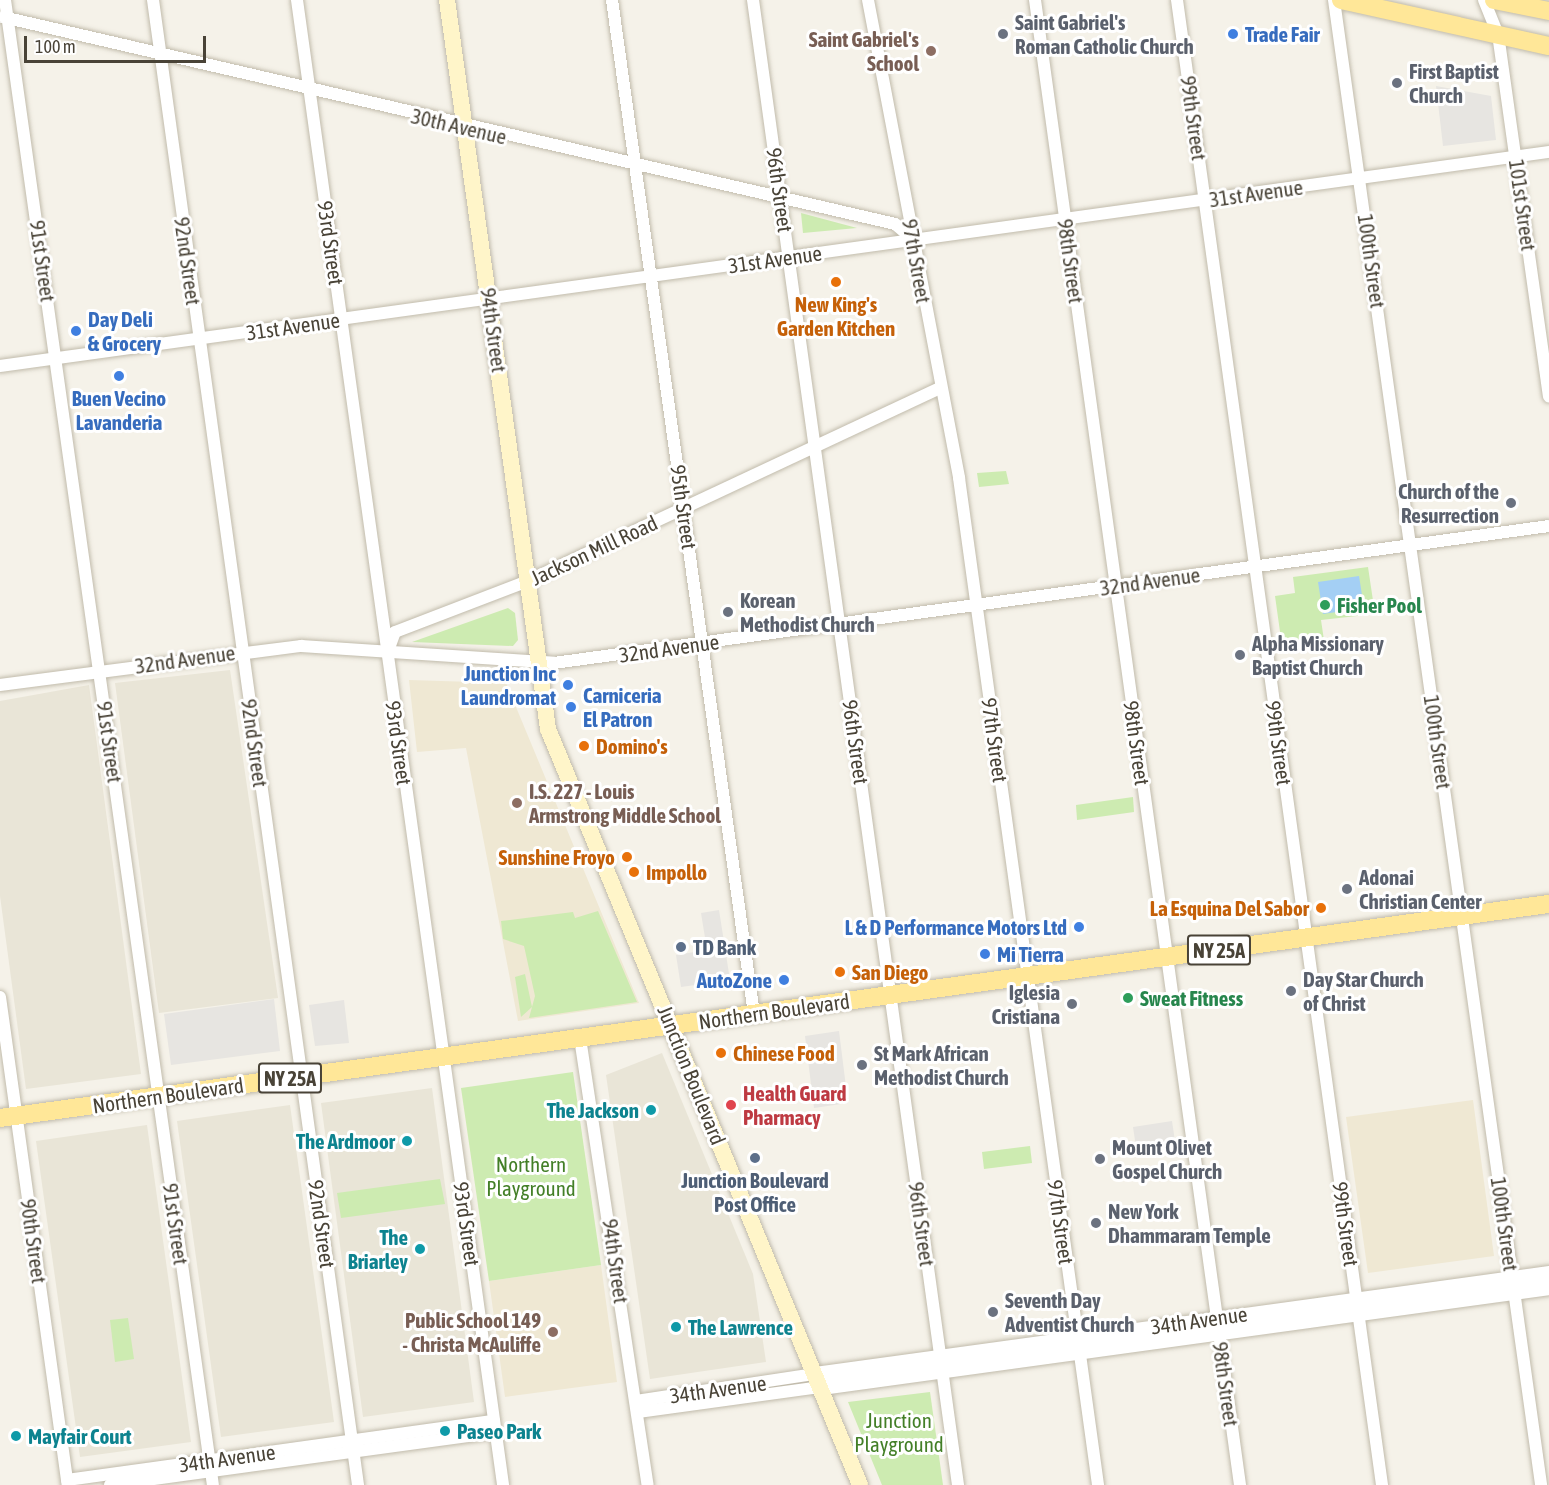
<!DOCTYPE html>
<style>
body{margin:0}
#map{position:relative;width:1549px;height:1485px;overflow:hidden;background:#f5f2e9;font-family:"Asap Condensed",sans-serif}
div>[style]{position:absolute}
.residential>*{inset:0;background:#e9e5d7}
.education>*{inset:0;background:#efe8d3}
.green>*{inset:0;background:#cdebb1}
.parking>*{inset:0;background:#e7e5e1}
.water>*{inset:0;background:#a4cff4}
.roads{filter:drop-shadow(0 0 2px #c1bbab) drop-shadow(0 0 2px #c1bbab)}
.minor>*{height:12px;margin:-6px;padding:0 6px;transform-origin:6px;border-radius:6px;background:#fff}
.tertiary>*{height:15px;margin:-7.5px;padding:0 7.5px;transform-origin:7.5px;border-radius:7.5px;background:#fff}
.secondary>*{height:16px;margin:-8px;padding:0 8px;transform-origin:8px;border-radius:8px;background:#fff5c9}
.primary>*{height:18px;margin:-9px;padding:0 9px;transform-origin:9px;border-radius:9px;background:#ffe798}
.dots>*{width:16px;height:16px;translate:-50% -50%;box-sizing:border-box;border:3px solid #fff;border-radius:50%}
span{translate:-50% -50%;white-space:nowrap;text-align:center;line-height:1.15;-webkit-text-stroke:6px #fff;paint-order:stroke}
.shield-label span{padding:2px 4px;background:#fff;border:2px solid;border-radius:4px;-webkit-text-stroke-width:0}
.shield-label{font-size:20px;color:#494337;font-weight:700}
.worship-label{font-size:21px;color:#5b616d;font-weight:700}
.left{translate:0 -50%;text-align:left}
.right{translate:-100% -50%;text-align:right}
.shop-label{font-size:21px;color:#366cbe;font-weight:700}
.education-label{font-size:21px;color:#785e54;font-weight:700}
.street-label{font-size:21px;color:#494337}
.food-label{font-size:21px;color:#c56008;font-weight:700}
.leisure-label{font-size:21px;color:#27864d;font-weight:700}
.service-label{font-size:21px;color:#4e5e75;font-weight:700}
.health-label{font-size:21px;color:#be3a42;font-weight:700}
.culture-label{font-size:21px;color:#0d838f;font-weight:700}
.park-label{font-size:21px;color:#437f27}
.scale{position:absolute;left:24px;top:36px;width:182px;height:27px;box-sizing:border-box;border:3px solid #494337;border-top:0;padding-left:8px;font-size:18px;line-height:21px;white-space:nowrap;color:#494337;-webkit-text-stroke:4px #fff;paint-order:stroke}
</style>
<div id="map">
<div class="residential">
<div style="clip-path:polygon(230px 670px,278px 998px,159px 1013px,115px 683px)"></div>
<div style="clip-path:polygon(89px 685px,141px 1074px,26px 1089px,0 896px,0 701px)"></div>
<div style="clip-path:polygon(662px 1053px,753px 1274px,766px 1362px,650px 1379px,606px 1075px)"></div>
<div style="clip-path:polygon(432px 1088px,474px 1402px,363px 1417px,321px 1103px)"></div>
<div style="clip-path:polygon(290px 1105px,334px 1422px,221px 1437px,177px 1121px)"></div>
<div style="clip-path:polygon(147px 1125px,191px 1442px,80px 1457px,36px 1141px)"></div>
</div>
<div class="education">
<div style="clip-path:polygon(409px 680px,506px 683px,639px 1003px,518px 1021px,466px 748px,417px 752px)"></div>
<div style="clip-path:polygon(1473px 1100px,1494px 1256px,1368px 1273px,1346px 1117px)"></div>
<div style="clip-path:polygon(601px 1265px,617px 1382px,505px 1397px,489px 1281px)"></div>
</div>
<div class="green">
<div style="clip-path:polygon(801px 213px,857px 228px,803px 233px)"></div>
<div style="clip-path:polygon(1006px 471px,1009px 484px,979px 487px,977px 473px)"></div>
<div style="clip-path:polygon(1368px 567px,1375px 614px,1321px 620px,1325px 647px,1283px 653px,1275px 596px,1295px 593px,1293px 577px)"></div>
<div style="clip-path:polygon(508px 608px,515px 613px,518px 640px,513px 646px,412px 642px)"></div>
<div style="clip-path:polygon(1133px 797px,1134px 812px,1077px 820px,1076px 805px)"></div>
<div style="clip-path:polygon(598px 911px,637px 1002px,529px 1018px,535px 996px,524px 946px,503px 939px,501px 921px,573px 912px,575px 918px)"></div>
<div style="clip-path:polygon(525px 974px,532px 1007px,521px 1017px,515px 977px)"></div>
<div style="clip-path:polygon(573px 1072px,601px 1265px,489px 1281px,461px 1088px)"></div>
<div style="clip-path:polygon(1030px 1146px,1032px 1163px,984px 1169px,982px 1152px)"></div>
<div style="clip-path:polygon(440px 1179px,445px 1204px,341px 1218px,337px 1193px)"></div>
<div style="clip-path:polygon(128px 1318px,134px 1359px,115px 1362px,110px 1320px)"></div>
<div style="clip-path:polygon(930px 1392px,943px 1485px,882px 1485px,848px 1402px)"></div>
</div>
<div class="parking">
<div style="clip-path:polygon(1436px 86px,1491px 96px,1496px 140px,1443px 146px)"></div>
<div style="clip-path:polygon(719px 910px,730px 980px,681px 987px,676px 955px,707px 950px,701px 913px)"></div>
<div style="clip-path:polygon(274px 999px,280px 1051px,171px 1065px,164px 1014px)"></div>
<div style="clip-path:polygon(344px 1000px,349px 1043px,315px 1046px,309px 1005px)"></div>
<div style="clip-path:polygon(839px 1031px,848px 1103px,814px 1108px,805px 1036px)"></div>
<div style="clip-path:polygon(1172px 1121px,1176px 1148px,1137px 1154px,1133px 1127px)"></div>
</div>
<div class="water">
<div style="clip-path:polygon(1359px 576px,1364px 608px,1323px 614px,1318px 582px)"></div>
</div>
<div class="roads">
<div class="minor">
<div style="left:5px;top:0;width:1499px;rotate:82.03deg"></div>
<div style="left:153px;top:0;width:1499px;rotate:82.14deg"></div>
<div style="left:297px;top:0;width:1499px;rotate:82.1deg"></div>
<div style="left:612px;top:0;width:1024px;rotate:82.03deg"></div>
<div style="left:753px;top:0;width:1499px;rotate:82.14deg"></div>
<div style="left:868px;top:0;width:487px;rotate:79.2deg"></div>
<div style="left:959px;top:478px;width:1017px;rotate:82.14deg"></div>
<div style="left:1035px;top:0;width:1499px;rotate:82.14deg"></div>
<div style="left:1177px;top:0;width:1499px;rotate:82.14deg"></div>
<div style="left:1334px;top:0;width:1499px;rotate:82.06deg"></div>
<div style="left:1484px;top:0;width:37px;rotate:68deg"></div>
<div style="left:1498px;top:34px;width:366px;rotate:82deg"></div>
<div style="left:3px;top:17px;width:916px;rotate:13.06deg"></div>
<div style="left:895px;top:224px;width:25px;rotate:40deg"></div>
<div style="left:0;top:366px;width:1564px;rotate:-7.87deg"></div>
<div style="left:388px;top:651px;width:20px;rotate:-70deg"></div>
<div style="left:395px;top:632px;width:142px;rotate:-21deg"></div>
<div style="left:528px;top:581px;width:453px;rotate:-25.1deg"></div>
<div style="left:0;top:685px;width:304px;rotate:-7.4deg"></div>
<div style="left:301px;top:646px;width:254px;rotate:3.8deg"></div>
<div style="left:554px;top:663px;width:1004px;rotate:-7.84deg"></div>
<div style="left:0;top:997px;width:493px;rotate:82.1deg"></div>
<div style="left:580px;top:1038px;width:452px;rotate:81.4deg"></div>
<div style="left:636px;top:1401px;width:181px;rotate:-8.6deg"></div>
<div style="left:638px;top:1412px;width:185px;rotate:-7.8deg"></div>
<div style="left:67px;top:1480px;width:431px;rotate:-7.9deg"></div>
<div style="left:110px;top:1485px;width:389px;rotate:-7.8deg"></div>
</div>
<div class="tertiary">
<div style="left:815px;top:1374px;width:741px;rotate:-7.83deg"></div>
<div style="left:821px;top:1387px;width:735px;rotate:-7.82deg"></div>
</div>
<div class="secondary">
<div style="left:447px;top:0;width:736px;rotate:82.11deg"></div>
<div style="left:548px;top:729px;width:818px;rotate:67.57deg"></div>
</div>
<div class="primary">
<div style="left:1341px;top:0;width:213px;rotate:12.5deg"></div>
<div style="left:1494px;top:0;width:56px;rotate:11.3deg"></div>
<div style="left:0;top:1118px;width:1564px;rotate:-7.87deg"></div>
</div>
</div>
<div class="dots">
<div style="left:1003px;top:34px;background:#6b7280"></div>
<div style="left:1233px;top:34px;background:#3f7fe0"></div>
<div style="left:931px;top:51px;background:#8d6e63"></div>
<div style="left:1397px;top:83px;background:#6b7280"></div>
<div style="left:836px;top:282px;background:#e8710a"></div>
<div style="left:76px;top:331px;background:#3f7fe0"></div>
<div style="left:119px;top:376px;background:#3f7fe0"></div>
<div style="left:1511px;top:503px;background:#6b7280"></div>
<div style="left:1325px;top:605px;background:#2e9e5b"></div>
<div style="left:728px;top:612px;background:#6b7280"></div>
<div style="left:1240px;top:655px;background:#6b7280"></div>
<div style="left:568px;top:685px;background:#3f7fe0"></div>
<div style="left:571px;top:707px;background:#3f7fe0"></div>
<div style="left:584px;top:746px;background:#e8710a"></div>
<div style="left:517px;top:803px;background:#8d6e63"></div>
<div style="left:627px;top:857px;background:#e8710a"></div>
<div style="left:634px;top:872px;background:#e8710a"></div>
<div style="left:1347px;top:889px;background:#6b7280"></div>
<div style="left:1321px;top:908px;background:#e8710a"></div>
<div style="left:1079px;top:927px;background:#3f7fe0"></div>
<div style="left:681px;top:947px;background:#5c6f8a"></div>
<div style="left:985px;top:954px;background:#3f7fe0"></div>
<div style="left:840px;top:972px;background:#e8710a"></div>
<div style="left:784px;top:980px;background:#3f7fe0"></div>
<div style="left:1291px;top:991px;background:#6b7280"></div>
<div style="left:1128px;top:998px;background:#2e9e5b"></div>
<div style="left:1072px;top:1004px;background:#6b7280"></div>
<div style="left:721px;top:1053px;background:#e8710a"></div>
<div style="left:862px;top:1065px;background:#6b7280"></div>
<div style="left:731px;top:1105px;background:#e0444e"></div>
<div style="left:651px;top:1110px;background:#0f9aa8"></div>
<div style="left:407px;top:1141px;background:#0f9aa8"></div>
<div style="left:755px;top:1158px;background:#5c6f8a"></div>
<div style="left:1100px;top:1159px;background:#6b7280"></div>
<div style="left:1096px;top:1223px;background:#6b7280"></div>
<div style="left:420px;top:1249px;background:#0f9aa8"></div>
<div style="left:993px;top:1312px;background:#6b7280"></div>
<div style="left:676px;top:1327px;background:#0f9aa8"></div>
<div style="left:553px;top:1332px;background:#8d6e63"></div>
<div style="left:445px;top:1431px;background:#0f9aa8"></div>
<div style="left:16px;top:1436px;background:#0f9aa8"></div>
</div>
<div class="shield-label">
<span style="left:1219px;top:950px">NY 25A</span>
<span style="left:290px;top:1078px">NY 25A</span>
</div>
<div class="worship-label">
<span class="left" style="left:1015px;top:34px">Saint Gabriel's<br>Roman Catholic Church</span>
<span class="left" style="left:1409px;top:83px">First Baptist<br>Church</span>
<span class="right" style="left:1499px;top:503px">Church of the<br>Resurrection</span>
<span class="left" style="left:740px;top:612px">Korean<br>Methodist Church</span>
<span class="left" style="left:1252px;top:655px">Alpha Missionary<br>Baptist Church</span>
<span class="left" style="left:1359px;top:889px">Adonai<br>Christian Center</span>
<span class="left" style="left:1303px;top:991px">Day Star Church<br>of Christ</span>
<span class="right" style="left:1060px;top:1004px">Iglesia<br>Cristiana</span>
<span class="left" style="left:874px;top:1065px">St Mark African<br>Methodist Church</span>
<span class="left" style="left:1112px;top:1159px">Mount Olivet<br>Gospel Church</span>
<span class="left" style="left:1108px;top:1223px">New York<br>Dhammaram Temple</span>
<span class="left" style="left:1005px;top:1312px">Seventh Day<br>Adventist Church</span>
</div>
<div class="shop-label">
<span class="left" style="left:1245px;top:34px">Trade Fair</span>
<span class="left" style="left:88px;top:331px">Day Deli<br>&amp; Grocery</span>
<span style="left:119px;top:410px">Buen Vecino<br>Lavanderia</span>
<span class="right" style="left:556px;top:685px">Junction Inc<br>Laundromat</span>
<span class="left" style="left:583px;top:707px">Carniceria<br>El Patron</span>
<span class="right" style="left:1067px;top:927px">L &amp; D Performance Motors Ltd</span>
<span class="left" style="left:997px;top:954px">Mi Tierra</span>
<span class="right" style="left:772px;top:980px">AutoZone</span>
</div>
<div class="education-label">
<span class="right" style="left:919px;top:51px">Saint Gabriel's<br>School</span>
<span class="left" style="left:529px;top:803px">I.S. 227 - Louis<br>Armstrong Middle School</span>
<span class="right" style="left:541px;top:1332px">Public School 149<br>- Christa McAuliffe</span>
</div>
<div class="street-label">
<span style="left:1194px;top:118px;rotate:82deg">99th Street</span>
<span style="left:459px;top:126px;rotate:13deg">30th Avenue</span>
<span style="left:780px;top:190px;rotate:82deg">96th Street</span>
<span style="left:1256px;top:193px;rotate:-8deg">31st Avenue</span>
<span style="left:1523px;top:205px;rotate:82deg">101st Street</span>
<span style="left:331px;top:243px;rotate:82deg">93rd Street</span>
<span style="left:775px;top:259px;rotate:-8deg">31st Avenue</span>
<span style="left:43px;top:261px;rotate:82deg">91st Street</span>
<span style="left:188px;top:261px;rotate:82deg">92nd Street</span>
<span style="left:917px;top:261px;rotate:80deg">97th Street</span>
<span style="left:1071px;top:261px;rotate:82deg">98th Street</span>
<span style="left:1372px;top:261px;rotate:82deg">100th Street</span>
<span style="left:293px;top:326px;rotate:-8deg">31st Avenue</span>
<span style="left:494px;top:330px;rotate:82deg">94th Street</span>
<span style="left:684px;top:507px;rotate:82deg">95th Street</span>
<span style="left:594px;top:550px;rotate:-25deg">Jackson Mill Road</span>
<span style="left:1150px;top:581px;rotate:-8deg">32nd Avenue</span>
<span style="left:669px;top:648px;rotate:-8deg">32nd Avenue</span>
<span style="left:185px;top:659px;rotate:-8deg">32nd Avenue</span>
<span style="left:995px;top:740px;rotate:82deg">97th Street</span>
<span style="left:110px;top:742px;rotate:82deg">91st Street</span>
<span style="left:856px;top:742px;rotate:82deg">96th Street</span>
<span style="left:1438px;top:742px;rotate:82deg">100th Street</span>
<span style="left:255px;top:743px;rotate:82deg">92nd Street</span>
<span style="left:399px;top:743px;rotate:82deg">93rd Street</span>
<span style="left:1137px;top:743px;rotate:82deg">98th Street</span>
<span style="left:1279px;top:743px;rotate:82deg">99th Street</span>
<span style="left:774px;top:1011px;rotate:-8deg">Northern Boulevard</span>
<span style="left:692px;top:1075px;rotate:68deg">Junction Boulevard</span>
<span style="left:168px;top:1095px;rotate:-8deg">Northern Boulevard</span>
<span style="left:1061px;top:1222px;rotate:82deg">97th Street</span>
<span style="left:176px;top:1224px;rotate:82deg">91st Street</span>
<span style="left:322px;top:1224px;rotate:82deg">92nd Street</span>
<span style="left:467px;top:1224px;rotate:82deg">93rd Street</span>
<span style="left:922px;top:1224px;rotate:82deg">96th Street</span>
<span style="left:1346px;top:1224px;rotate:82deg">99th Street</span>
<span style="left:1505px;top:1224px;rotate:82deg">100th Street</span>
<span style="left:34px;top:1241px;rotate:82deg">90th Street</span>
<span style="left:616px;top:1261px;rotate:82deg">94th Street</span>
<span style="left:1199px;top:1320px;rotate:-8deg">34th Avenue</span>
<span style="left:1226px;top:1384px;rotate:82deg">98th Street</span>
<span style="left:718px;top:1389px;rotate:-8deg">34th Avenue</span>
<span style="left:227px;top:1458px;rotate:-8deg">34th Avenue</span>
</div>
<div class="food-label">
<span style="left:836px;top:316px">New King's<br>Garden Kitchen</span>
<span class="left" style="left:596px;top:746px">Domino's</span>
<span class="right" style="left:615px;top:857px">Sunshine Froyo</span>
<span class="left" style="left:646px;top:872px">Impollo</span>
<span class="right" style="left:1309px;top:908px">La Esquina Del Sabor</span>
<span class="left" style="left:852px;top:972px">San Diego</span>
<span class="left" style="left:733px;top:1053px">Chinese Food</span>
</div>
<div class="leisure-label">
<span class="left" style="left:1337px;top:605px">Fisher Pool</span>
<span class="left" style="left:1140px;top:998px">Sweat Fitness</span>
</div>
<div class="service-label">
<span class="left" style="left:693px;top:947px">TD Bank</span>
<span style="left:755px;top:1192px">Junction Boulevard<br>Post Office</span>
</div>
<div class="health-label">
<span class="left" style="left:743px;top:1105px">Health Guard<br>Pharmacy</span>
</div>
<div class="culture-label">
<span class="right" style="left:639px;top:1110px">The Jackson</span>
<span class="right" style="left:395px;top:1141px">The Ardmoor</span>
<span class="right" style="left:408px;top:1249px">The<br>Briarley</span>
<span class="left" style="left:688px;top:1327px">The Lawrence</span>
<span class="left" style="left:457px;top:1431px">Paseo Park</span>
<span class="left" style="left:28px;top:1436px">Mayfair Court</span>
</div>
<div class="park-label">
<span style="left:531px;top:1176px">Northern<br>Playground</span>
<span style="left:899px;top:1432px">Junction<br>Playground</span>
</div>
<div class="scale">100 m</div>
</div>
